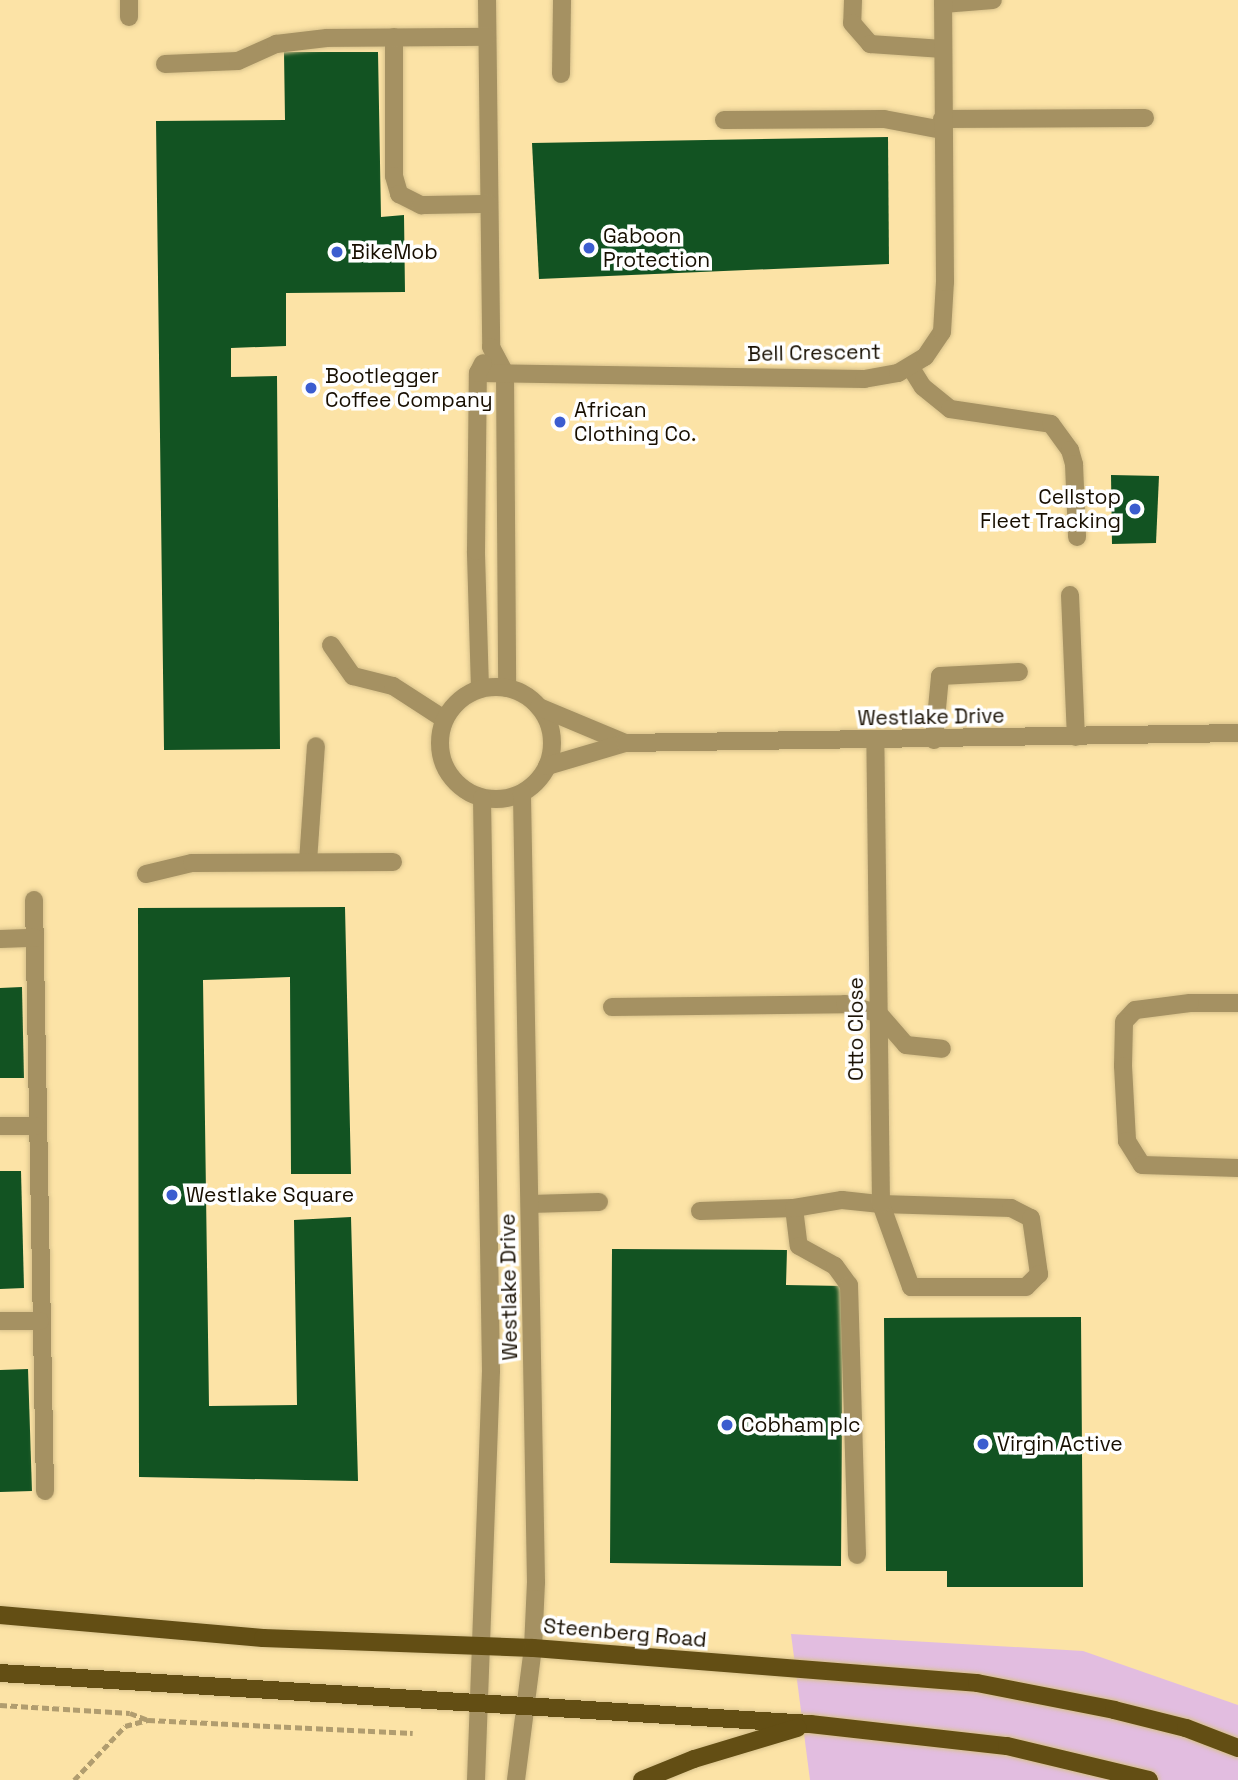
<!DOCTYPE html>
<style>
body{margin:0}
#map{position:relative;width:1238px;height:1780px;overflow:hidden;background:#fce3a6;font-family:"Space Grotesk",sans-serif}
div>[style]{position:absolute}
.green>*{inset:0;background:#e2bde0}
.building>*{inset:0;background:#125322}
.path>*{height:4.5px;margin-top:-2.25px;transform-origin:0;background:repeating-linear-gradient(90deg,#b19d6f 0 7px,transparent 0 10.5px)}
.roads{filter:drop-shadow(0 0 2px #d7c18b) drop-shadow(0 0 2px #d7c18b)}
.service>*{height:18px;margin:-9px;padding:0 9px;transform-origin:9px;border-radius:9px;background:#a59162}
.minor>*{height:18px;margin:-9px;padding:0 9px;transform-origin:9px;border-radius:9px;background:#a59162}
.minor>.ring{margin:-9px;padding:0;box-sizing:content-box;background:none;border:18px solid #a59162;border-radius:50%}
.primary>*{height:18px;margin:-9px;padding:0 9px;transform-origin:9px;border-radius:9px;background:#634e14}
.dots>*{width:19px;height:19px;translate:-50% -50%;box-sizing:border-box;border:4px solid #fff;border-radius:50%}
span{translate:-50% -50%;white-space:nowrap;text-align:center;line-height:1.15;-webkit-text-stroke:7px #fff;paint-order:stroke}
.poi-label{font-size:21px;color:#170e00}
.left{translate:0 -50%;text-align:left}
.right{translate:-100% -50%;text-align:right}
.street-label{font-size:21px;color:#170e00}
</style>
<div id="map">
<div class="green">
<div style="clip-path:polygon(791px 1634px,1083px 1651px,1238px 1705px,1238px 1780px,810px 1780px)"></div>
</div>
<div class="building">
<div style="clip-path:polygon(284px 52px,378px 52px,381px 217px,404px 215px,405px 292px,286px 293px,286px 346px,231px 348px,231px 377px,277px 376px,280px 749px,164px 750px,156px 121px,285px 120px)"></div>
<div style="clip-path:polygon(888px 137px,889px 264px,539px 279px,532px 143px)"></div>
<div style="clip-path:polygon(1111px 475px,1159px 476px,1156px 543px,1112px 544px)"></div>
<div style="clip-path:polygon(345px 907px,351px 1174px,291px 1174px,290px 977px,203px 980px,209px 1406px,297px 1405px,294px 1220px,351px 1217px,358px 1481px,139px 1477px,138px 908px)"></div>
<div style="clip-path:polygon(22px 987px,24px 1078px,0 1078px,0 988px)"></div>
<div style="clip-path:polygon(0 1171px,21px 1171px,24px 1288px,0 1289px)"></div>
<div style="clip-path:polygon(612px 1249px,787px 1250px,786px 1285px,843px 1286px,841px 1566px,610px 1563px)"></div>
<div style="clip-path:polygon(1081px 1317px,1083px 1587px,947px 1587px,947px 1571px,886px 1571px,884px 1318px)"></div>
<div style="clip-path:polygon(28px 1369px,32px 1491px,0 1492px,0 1370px)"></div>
</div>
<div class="path">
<div style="left:0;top:1705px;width:130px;rotate:3.5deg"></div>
<div style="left:130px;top:1713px;width:19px;rotate:21deg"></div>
<div style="left:74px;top:1780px;width:74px;rotate:-46.6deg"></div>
<div style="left:125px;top:1726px;width:24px;rotate:-15deg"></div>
<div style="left:148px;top:1720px;width:265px;rotate:2.8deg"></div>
</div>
<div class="roads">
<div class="service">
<div style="left:129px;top:0;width:17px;rotate:90deg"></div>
<div style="left:487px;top:0;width:347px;rotate:89.3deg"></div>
<div style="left:491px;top:347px;width:30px;rotate:62deg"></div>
<div style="left:505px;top:373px;width:315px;rotate:89.6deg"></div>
<div style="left:853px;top:0;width:23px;rotate:92deg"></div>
<div style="left:852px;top:23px;width:28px;rotate:49deg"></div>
<div style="left:870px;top:44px;width:73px;rotate:3.9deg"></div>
<div style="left:943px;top:4px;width:50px;rotate:-4.6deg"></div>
<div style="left:394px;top:37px;width:139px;rotate:90deg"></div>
<div style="left:394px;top:176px;width:19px;rotate:74deg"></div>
<div style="left:399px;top:194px;width:25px;rotate:27deg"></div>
<div style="left:421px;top:205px;width:67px;rotate:-0.9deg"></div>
<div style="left:165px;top:64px;width:73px;rotate:-2.4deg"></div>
<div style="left:238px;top:61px;width:42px;rotate:-24.1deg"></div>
<div style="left:276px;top:44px;width:51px;rotate:-6.7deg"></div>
<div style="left:327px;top:38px;width:160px;rotate:-0.4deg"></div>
<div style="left:561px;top:74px;width:74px;rotate:-89.2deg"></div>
<div style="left:942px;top:119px;width:203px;rotate:-0.3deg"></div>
<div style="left:724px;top:120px;width:160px;rotate:-0.4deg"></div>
<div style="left:884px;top:119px;width:60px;rotate:10.6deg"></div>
<div style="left:911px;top:368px;width:22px;rotate:58deg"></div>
<div style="left:923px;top:387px;width:35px;rotate:39deg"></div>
<div style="left:950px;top:409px;width:102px;rotate:8.4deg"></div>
<div style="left:1051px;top:424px;width:32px;rotate:54deg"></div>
<div style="left:1070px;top:450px;width:15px;rotate:74deg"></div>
<div style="left:1074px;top:464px;width:73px;rotate:87.6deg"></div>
<div style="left:478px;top:373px;width:386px;rotate:0.9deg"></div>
<div style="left:864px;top:379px;width:35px;rotate:-10deg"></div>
<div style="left:898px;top:373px;width:31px;rotate:-31deg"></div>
<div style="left:925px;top:357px;width:30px;rotate:-56deg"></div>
<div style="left:942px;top:332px;width:50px;rotate:-86.6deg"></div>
<div style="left:945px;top:282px;width:282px;rotate:-90.4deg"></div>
<div style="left:1070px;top:595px;width:142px;rotate:87.6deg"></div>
<div style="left:331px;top:645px;width:38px;rotate:55deg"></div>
<div style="left:353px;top:676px;width:41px;rotate:14deg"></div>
<div style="left:393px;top:686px;width:61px;rotate:32.9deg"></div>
<div style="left:480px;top:689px;width:138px;rotate:-91.7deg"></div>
<div style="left:476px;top:551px;width:178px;rotate:-89.4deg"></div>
<div style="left:478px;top:373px;width:11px;rotate:-63deg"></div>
<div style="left:934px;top:740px;width:64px;rotate:-84.6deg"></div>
<div style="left:940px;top:676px;width:79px;rotate:-2.9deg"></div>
<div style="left:308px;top:862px;width:116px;rotate:-86.1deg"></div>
<div style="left:146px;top:874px;width:47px;rotate:-13.4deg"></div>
<div style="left:192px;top:863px;width:201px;rotate:-0.3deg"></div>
<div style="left:1238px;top:1003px;width:48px;rotate:180deg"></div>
<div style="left:1190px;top:1003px;width:55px;rotate:172.7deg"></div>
<div style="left:1135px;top:1010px;width:16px;rotate:133deg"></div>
<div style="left:1124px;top:1022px;width:44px;rotate:91.3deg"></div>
<div style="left:1123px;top:1066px;width:75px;rotate:86.9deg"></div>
<div style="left:1127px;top:1141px;width:28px;rotate:58deg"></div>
<div style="left:1142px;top:1165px;width:96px;rotate:1.8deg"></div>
<div style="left:612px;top:1007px;width:233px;rotate:-0.7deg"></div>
<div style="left:845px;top:1004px;width:35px;rotate:16deg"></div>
<div style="left:879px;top:1014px;width:41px;rotate:48.9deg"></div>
<div style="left:906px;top:1045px;width:36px;rotate:6deg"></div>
<div style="left:530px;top:1204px;width:69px;rotate:-1.7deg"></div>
<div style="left:794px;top:1208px;width:38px;rotate:83deg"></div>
<div style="left:799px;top:1246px;width:41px;rotate:29.1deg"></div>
<div style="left:835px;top:1266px;width:24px;rotate:54deg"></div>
<div style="left:849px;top:1285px;width:270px;rotate:88.3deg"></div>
<div style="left:700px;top:1211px;width:94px;rotate:-1.8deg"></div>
<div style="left:794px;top:1208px;width:49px;rotate:-9.5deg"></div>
<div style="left:842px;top:1200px;width:39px;rotate:6deg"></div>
<div style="left:881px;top:1204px;width:130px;rotate:1.8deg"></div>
<div style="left:1011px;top:1208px;width:22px;rotate:27deg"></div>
<div style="left:1031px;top:1218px;width:57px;rotate:81.9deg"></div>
<div style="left:1039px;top:1274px;width:18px;rotate:135deg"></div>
<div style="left:1026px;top:1287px;width:115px;rotate:180deg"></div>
<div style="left:911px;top:1287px;width:88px;rotate:-109.9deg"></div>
<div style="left:881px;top:1204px;width:463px;rotate:-90.7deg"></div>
</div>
<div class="minor">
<div class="ring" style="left:440px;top:687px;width:94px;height:94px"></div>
<div style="left:539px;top:707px;width:93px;rotate:22.7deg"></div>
<div style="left:547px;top:766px;width:81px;rotate:-16.4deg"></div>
<div style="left:625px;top:743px;width:613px;rotate:-0.93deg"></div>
<div style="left:34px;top:900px;width:591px;rotate:88.93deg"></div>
<div style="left:0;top:939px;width:35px;rotate:-2deg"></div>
<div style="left:0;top:1126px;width:36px"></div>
<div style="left:0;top:1321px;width:40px"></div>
<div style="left:476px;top:1780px;width:409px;rotate:-87.9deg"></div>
<div style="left:491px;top:1371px;width:573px;rotate:-90.9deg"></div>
<div style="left:516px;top:1780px;width:133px;rotate:-82.7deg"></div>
<div style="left:533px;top:1648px;width:66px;rotate:-87.4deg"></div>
<div style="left:536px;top:1582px;width:789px;rotate:-91.02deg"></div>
</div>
<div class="primary">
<div style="left:0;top:1615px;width:264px;rotate:5deg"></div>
<div style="left:263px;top:1638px;width:270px;rotate:2.1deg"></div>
<div style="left:533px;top:1648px;width:445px;rotate:4.5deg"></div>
<div style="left:977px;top:1683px;width:140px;rotate:11.1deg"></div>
<div style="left:1114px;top:1710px;width:74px;rotate:14deg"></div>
<div style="left:1186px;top:1728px;width:56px;rotate:21deg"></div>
<div style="left:0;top:1673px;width:812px;rotate:3.6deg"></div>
<div style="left:810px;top:1724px;width:198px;rotate:6.4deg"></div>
<div style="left:1007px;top:1746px;width:146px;rotate:13.5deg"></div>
<div style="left:642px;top:1780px;width:56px;rotate:-22deg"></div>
<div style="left:694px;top:1759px;width:108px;rotate:-16.8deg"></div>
</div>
</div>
<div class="dots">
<div style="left:589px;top:248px;background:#3c5dcf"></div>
<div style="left:337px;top:252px;background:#3c5dcf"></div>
<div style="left:311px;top:388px;background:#3c5dcf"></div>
<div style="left:560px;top:422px;background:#3c5dcf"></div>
<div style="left:1135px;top:509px;background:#3c5dcf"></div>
<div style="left:172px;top:1195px;background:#3c5dcf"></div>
<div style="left:727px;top:1425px;background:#3c5dcf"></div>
<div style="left:983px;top:1444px;background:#3c5dcf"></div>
</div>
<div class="poi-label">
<span class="left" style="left:603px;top:248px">Gaboon<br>Protection</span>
<span class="left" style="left:351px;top:252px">BikeMob</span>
<span class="left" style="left:325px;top:388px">Bootlegger<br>Coffee Company</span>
<span class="left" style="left:574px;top:422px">African<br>Clothing Co.</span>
<span class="right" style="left:1121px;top:509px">Cellstop<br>Fleet Tracking</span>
<span class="left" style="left:186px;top:1195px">Westlake Square</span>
<span class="left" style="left:741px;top:1425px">Cobham plc</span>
<span class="left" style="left:997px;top:1444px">Virgin Active</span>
</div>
<div class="street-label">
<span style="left:814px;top:353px;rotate:-1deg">Bell Crescent</span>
<span style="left:931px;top:717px;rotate:-1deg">Westlake Drive</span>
<span style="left:856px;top:1029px;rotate:-90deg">Otto Close</span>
<span style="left:509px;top:1287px;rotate:-91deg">Westlake Drive</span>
<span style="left:625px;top:1633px;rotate:5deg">Steenberg Road</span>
</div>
</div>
